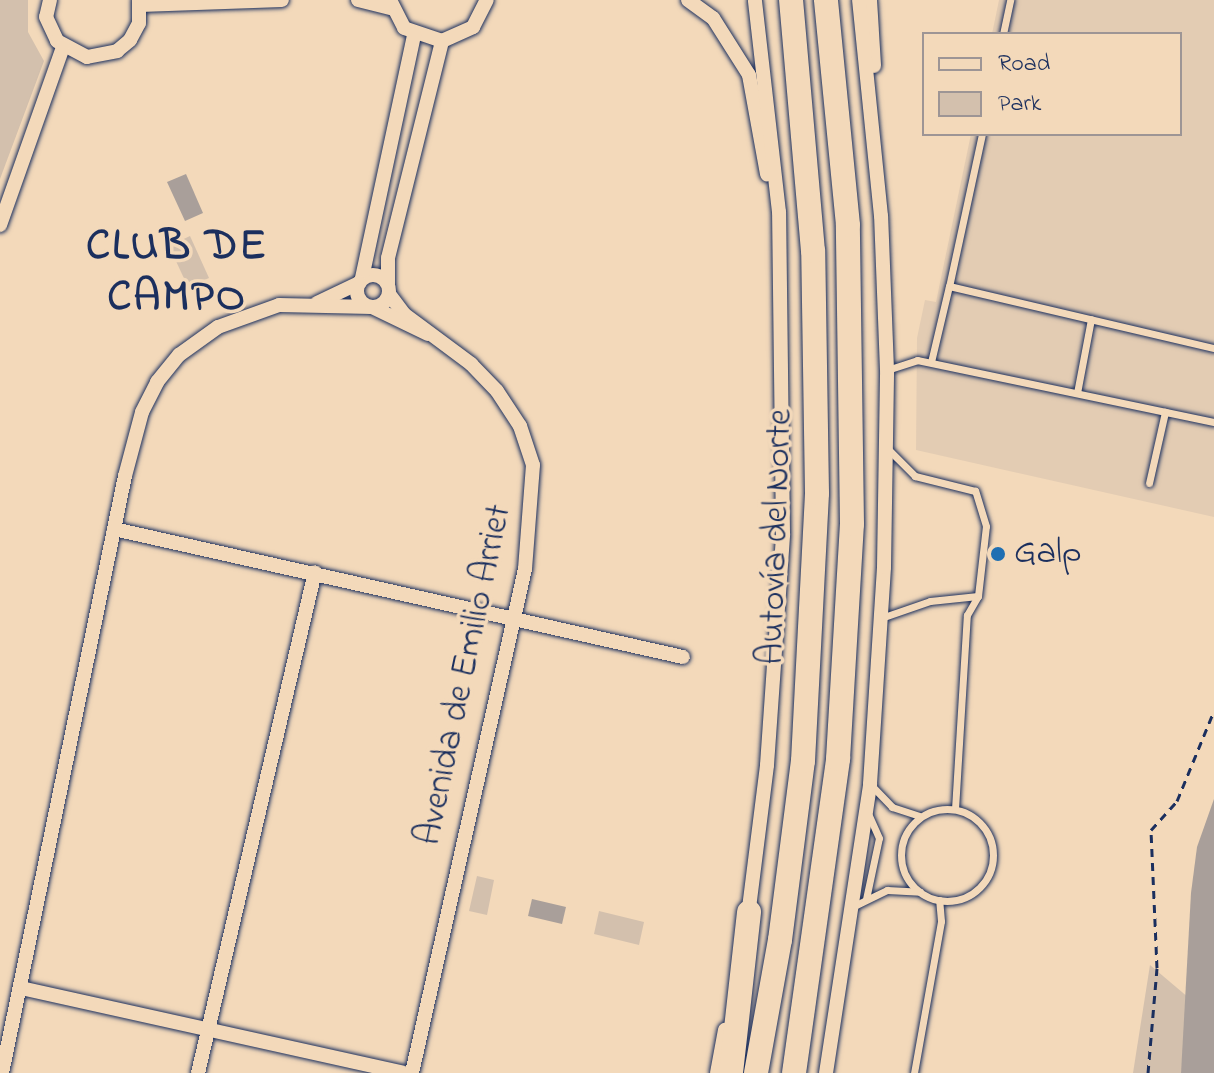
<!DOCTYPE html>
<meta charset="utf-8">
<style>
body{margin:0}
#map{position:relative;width:1214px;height:1073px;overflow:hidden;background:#f3d9ba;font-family:"Indie Flower",sans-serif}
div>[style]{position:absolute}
.built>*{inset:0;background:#e3ccb3}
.green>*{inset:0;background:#d3c0ad}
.water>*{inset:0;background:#a99f9a}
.path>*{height:3px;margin-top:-1.5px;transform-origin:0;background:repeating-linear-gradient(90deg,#1b2f5e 0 8px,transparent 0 14px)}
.roads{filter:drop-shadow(0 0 2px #1b2f5e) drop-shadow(0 0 2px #1b2f5e)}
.lane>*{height:7px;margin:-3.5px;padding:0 3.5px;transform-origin:3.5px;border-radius:3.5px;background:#f3d9ba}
.lane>.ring{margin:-3.5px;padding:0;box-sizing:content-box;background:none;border:7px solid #f3d9ba;border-radius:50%}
.street>*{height:14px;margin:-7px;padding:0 7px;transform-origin:7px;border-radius:7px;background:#f3d9ba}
.street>.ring{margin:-7px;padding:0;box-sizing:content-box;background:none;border:14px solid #f3d9ba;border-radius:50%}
.highway>*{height:24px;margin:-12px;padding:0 12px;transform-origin:12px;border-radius:12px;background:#f3d9ba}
.dots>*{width:22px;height:22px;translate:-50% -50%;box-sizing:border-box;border:4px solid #f3d9ba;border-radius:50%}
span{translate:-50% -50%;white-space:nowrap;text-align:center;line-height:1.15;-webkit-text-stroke:7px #f3d9ba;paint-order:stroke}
.street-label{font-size:36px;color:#1b2f5e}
.poi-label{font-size:36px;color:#1b2f5e}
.left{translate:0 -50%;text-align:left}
.district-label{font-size:44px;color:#1b2f5e;font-weight:700;letter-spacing:2px}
.legend{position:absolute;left:922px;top:32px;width:260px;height:104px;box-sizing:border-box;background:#f3d9ba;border:2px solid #9d9595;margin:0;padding:10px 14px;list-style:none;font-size:24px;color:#1b2f5e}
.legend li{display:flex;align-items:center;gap:16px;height:40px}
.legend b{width:40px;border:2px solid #9d9595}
</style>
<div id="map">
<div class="built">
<div style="clip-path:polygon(999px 0,1214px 0,1214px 517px,916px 450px,917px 338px,925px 300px,936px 302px,971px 134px,1180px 134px,1180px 34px,992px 34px)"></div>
</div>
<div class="green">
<div style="clip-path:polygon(0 0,28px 0,28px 32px,44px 61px,0 179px)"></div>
<div style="clip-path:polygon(190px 236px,209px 278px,188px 287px,169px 246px)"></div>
<div style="clip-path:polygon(477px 876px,494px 880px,487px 915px,469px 911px)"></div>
<div style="clip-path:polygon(599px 911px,644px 922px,639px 945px,594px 934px)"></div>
<div style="clip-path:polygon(1150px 965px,1189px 998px,1181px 1073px,1133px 1073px)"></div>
</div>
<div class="water">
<div style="clip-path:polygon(186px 174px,203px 213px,185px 221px,167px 182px)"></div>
<div style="clip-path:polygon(1214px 799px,1214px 1073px,1181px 1073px,1191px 893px,1197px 847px)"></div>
<div style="clip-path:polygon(532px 899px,566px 907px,562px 924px,528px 916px)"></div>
</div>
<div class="path">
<div style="left:1148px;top:1073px;width:105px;rotate:-85.1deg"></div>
<div style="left:1157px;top:968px;width:138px;rotate:-92.5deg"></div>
<div style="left:1151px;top:830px;width:39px;rotate:-48deg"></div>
<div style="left:1177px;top:801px;width:97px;rotate:-67.7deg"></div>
</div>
<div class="roads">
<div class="lane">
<div style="left:1003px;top:34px;width:35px;rotate:-78deg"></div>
<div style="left:982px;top:134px;width:156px;rotate:102.2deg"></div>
<div style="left:949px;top:286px;width:272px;rotate:13.2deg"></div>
<div style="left:931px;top:362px;width:78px;rotate:-76.7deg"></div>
<div style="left:887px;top:370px;width:32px;rotate:-18deg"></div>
<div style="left:917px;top:360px;width:303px;rotate:11.8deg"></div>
<div style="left:1077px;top:393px;width:75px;rotate:-79.3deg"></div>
<div style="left:1149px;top:483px;width:73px;rotate:-77.3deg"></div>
<div style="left:881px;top:618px;width:52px;rotate:-19.1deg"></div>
<div style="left:930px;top:601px;width:48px;rotate:-5.9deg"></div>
<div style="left:978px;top:596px;width:70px;rotate:-83.5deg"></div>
<div style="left:986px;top:526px;width:37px;rotate:-107deg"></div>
<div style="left:975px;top:491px;width:62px;rotate:-166deg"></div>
<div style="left:915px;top:476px;width:40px;rotate:-135deg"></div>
<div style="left:870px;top:784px;width:32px;rotate:46deg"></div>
<div style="left:892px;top:807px;width:29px;rotate:18deg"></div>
<div class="ring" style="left:901px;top:809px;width:85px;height:85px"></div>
<div style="left:955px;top:809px;width:194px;rotate:-86.5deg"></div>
<div style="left:967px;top:615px;width:22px;rotate:-60deg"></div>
<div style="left:866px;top:899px;width:62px;rotate:-78deg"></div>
<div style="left:879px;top:838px;width:27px;rotate:-114deg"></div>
<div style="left:854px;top:906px;width:37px;rotate:-26deg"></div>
<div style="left:887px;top:890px;width:33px;rotate:3deg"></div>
<div style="left:914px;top:1073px;width:154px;rotate:-79.9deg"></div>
<div style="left:941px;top:921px;width:21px;rotate:-95deg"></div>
</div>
<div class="street">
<div style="left:50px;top:0;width:17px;rotate:103deg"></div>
<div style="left:46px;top:17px;width:26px;rotate:65deg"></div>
<div style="left:57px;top:41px;width:34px;rotate:28deg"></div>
<div style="left:87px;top:57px;width:31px;rotate:-11deg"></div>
<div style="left:117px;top:51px;width:17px;rotate:-40deg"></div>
<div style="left:130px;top:40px;width:19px;rotate:-62deg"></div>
<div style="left:139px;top:23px;width:23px;rotate:-90deg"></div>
<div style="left:358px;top:0;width:34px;rotate:14deg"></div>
<div style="left:390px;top:0;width:31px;rotate:63deg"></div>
<div style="left:404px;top:28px;width:40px;rotate:18.9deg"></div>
<div style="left:442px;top:41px;width:34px;rotate:-24deg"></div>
<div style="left:473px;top:27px;width:30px;rotate:-63deg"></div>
<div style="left:688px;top:0;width:31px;rotate:36deg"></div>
<div style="left:713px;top:18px;width:67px;rotate:57.7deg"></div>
<div style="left:749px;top:75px;width:101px;rotate:79.7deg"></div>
<div style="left:870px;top:0;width:66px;rotate:86.5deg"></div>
<div style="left:140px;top:5px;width:142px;rotate:-2deg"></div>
<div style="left:0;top:225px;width:189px;rotate:-70.5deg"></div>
<div class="ring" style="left:357px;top:275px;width:18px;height:18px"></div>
<div style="left:362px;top:278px;width:249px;rotate:-77.9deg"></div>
<div style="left:388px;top:284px;width:26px;rotate:-90deg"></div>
<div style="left:388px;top:258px;width:224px;rotate:-76deg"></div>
<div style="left:389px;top:294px;width:25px;rotate:53deg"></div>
<div style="left:404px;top:314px;width:84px;rotate:36.7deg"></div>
<div style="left:471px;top:364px;width:37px;rotate:46deg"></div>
<div style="left:497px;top:391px;width:42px;rotate:56.7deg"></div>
<div style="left:520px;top:426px;width:41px;rotate:71.6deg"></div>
<div style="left:533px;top:465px;width:104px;rotate:94.4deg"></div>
<div style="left:525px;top:569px;width:517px;rotate:102.64deg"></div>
<div style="left:317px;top:303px;width:47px;rotate:-25.5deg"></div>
<div style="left:114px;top:529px;width:583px;rotate:12.68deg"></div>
<div style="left:748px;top:916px;width:152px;rotate:-82.8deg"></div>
<div style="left:767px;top:765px;width:232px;rotate:-86deg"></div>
<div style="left:783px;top:534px;width:322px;rotate:-90.7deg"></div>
<div style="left:779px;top:212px;width:213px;rotate:-96.5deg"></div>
<div style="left:21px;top:988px;width:391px;rotate:12.5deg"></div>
<div style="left:2px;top:1073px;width:610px;rotate:-78.36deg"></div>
<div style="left:125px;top:476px;width:66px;rotate:-75.1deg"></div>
<div style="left:142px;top:412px;width:34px;rotate:-63deg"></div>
<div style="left:157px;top:382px;width:35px;rotate:-51deg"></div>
<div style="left:179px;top:355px;width:48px;rotate:-35.7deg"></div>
<div style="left:218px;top:327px;width:65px;rotate:-19.8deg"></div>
<div style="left:279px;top:305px;width:93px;rotate:1.2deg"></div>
<div style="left:372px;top:307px;width:62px;rotate:25.7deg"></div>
<div style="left:198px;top:1073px;width:514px;rotate:-76.86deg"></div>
<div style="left:717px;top:1073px;width:44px;rotate:-79.5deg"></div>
<div style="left:826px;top:1073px;width:292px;rotate:-81.3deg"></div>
<div style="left:870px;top:784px;width:217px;rotate:-86.3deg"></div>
<div style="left:884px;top:567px;width:197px;rotate:-89.1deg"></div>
<div style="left:887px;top:370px;width:154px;rotate:-92.2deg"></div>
<div style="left:881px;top:216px;width:217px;rotate:-95.8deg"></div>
</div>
<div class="highway">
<div style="left:731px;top:1073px;width:162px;rotate:-83.6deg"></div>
<div style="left:756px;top:1073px;width:135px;rotate:-79.8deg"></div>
<div style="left:780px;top:940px;width:180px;rotate:-82.7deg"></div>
<div style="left:803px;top:761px;width:268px;rotate:-87deg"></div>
<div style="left:817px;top:493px;width:242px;rotate:-90.9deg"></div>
<div style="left:813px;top:251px;width:252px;rotate:-95deg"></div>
<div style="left:794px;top:1073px;width:317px;rotate:-82deg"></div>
<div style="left:838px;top:759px;width:235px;rotate:-86.6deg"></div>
<div style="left:852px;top:524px;width:299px;rotate:-90.8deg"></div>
<div style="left:848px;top:225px;width:226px;rotate:-95.6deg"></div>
</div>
</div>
<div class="dots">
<div style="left:998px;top:554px;background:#1f6fb2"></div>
</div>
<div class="street-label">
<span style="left:777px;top:537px;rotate:-88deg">Autovía del Norte</span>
<span style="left:465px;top:675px;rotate:-78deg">Avenida de Emilio Arriet</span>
</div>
<div class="poi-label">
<span class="left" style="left:1014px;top:554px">Galp</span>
</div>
<div class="district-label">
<span style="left:177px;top:273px">CLUB DE<br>CAMPO</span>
</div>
<ul class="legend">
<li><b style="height:10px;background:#f3d9ba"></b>Road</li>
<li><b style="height:22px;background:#d3c0ad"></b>Park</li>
</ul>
</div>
